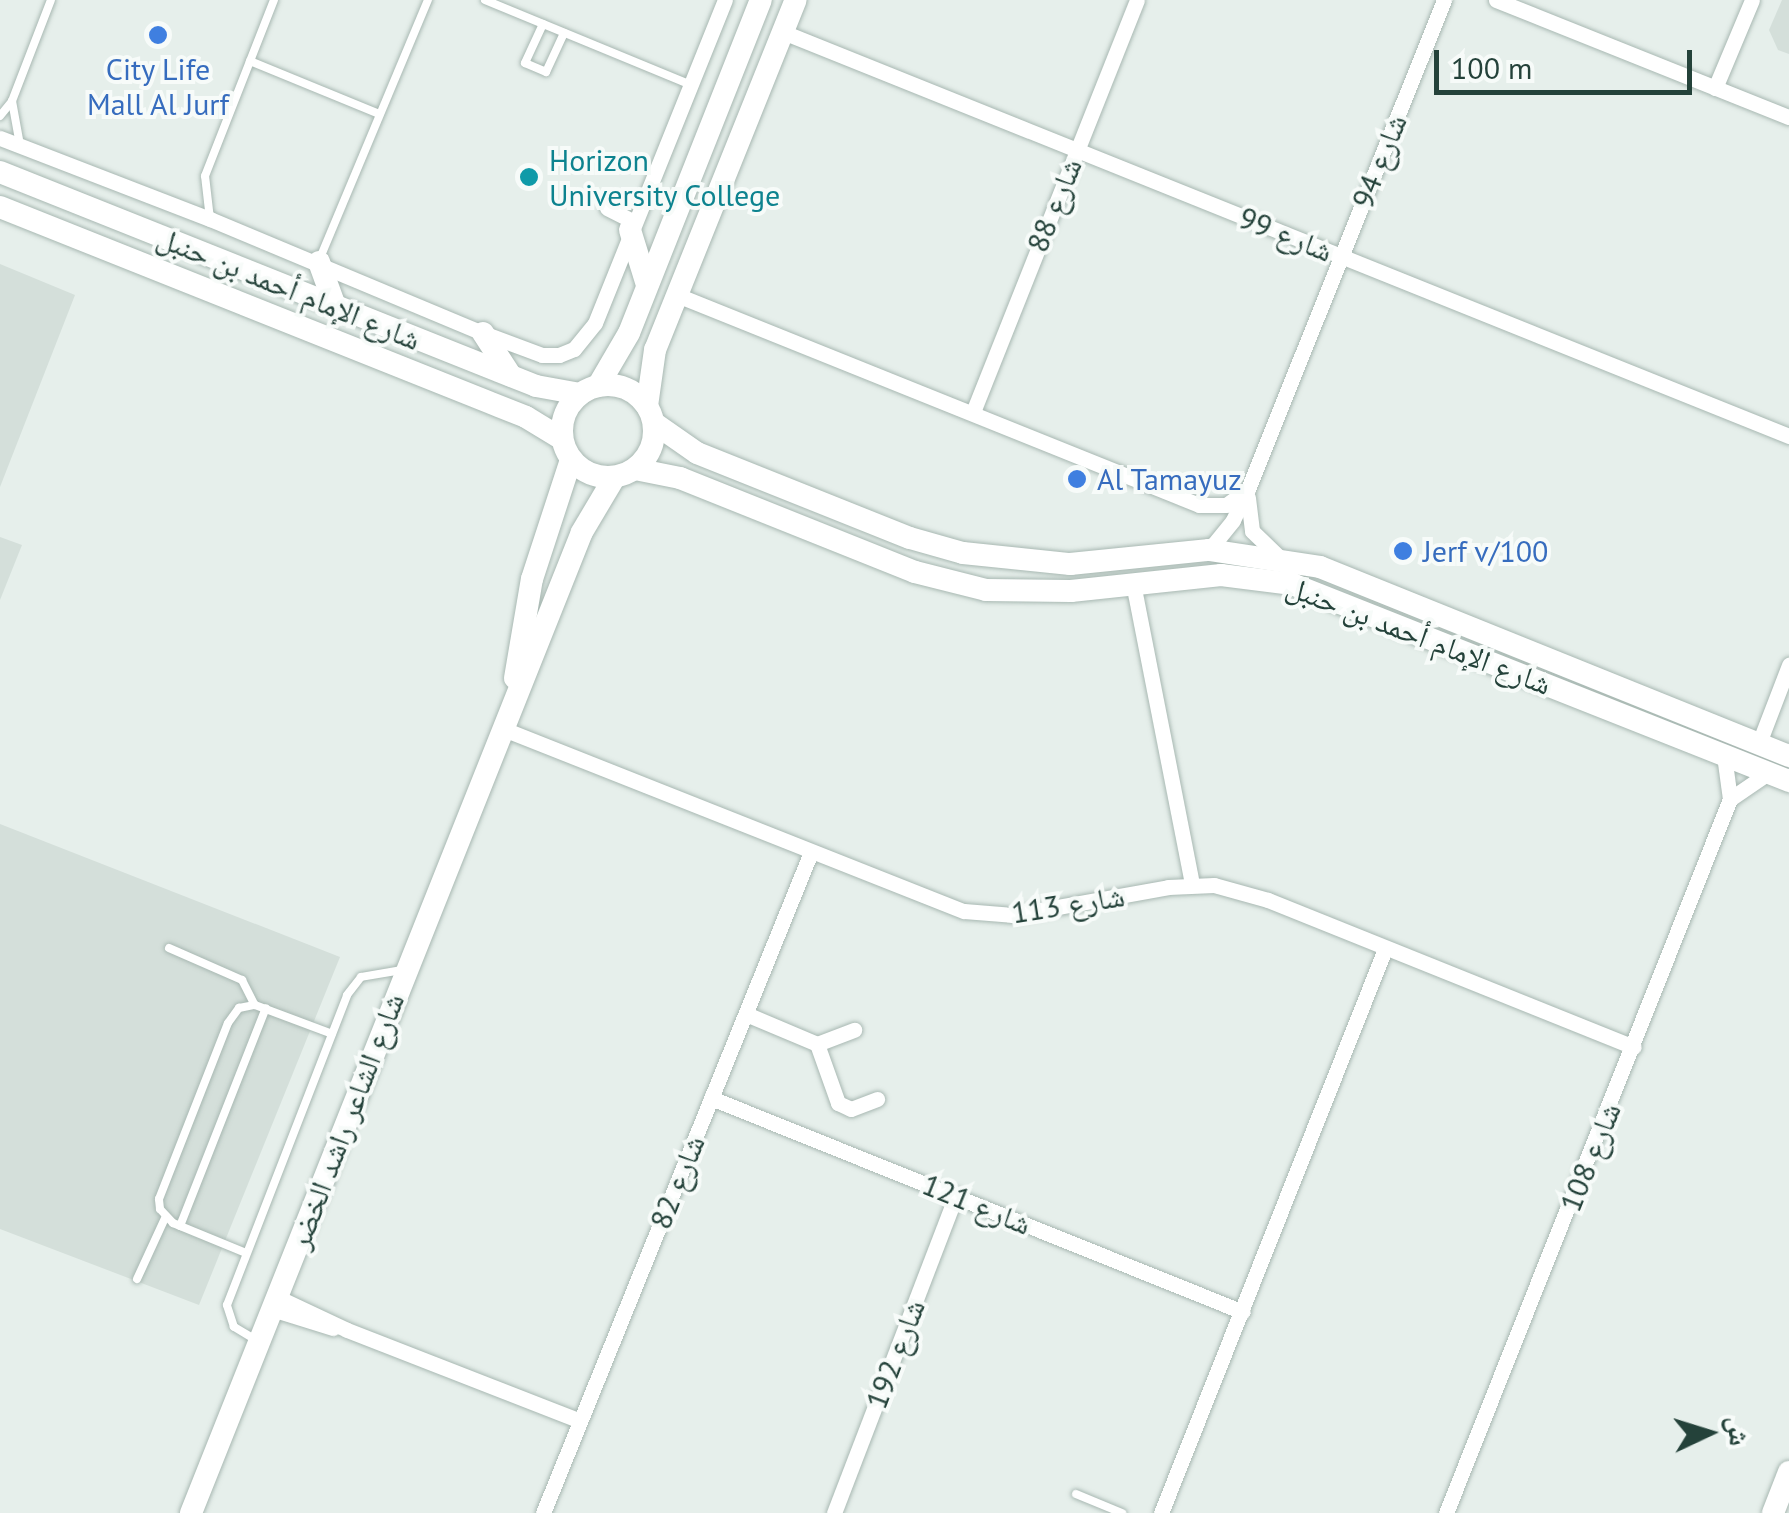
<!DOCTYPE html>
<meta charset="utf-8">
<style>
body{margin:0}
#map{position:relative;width:1789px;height:1513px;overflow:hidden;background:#e6efeb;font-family:"PT Sans","Noto Naskh Arabic",sans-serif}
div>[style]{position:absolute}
.built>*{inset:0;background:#d4dfda}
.roads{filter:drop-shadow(0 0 2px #a8b8b2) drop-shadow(0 0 2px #a8b8b2)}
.lane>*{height:8px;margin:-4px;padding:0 4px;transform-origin:4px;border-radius:4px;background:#fff}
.street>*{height:15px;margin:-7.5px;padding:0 7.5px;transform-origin:7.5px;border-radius:7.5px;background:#fff}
.secondary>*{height:22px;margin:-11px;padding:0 11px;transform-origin:11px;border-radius:11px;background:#fff}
.secondary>.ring{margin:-11px;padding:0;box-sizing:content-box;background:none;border:22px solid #fff;border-radius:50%}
.dots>*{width:28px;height:28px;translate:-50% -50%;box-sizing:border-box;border:5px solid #f7fbf9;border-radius:50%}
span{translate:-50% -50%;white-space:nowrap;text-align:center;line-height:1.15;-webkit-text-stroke:8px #f7fbf9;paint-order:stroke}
.shop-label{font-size:30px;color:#366cbe}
.left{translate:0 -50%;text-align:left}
.culture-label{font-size:30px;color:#0d838f}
.street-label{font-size:30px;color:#24423a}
.north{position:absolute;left:1659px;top:1383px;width:100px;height:100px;-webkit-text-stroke:8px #f7fbf9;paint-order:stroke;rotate:86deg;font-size:28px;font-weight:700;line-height:40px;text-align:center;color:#24423a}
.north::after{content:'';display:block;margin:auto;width:35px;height:45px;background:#24423a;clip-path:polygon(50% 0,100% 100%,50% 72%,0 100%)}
.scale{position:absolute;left:1434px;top:50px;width:258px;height:45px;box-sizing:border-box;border:5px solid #24423a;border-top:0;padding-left:12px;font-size:30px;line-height:35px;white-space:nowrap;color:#24423a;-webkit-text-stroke:8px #f7fbf9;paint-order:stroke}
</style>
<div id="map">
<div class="built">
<div style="clip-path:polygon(1782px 0,1789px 0,1789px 54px,1778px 50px,1769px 30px)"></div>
<div style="clip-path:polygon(0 264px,75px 295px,0 487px)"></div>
<div style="clip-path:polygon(0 537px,22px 545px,0 600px)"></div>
<div style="clip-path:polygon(0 824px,340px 957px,199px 1305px,0 1229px)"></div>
</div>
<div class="roads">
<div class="lane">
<div style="left:485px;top:0;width:223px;rotate:22.4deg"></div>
<div style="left:543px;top:24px;width:43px;rotate:114.8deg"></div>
<div style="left:525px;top:63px;width:23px;rotate:23deg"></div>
<div style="left:546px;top:72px;width:43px;rotate:-65.2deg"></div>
<div style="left:250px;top:61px;width:137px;rotate:22.3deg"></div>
<div style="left:12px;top:101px;width:45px;rotate:79.7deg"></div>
<div style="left:0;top:116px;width:19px;rotate:-51deg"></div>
<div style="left:12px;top:101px;width:108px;rotate:-68.9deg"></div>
<div style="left:210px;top:219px;width:43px;rotate:-96.6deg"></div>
<div style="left:205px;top:176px;width:189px;rotate:-68.6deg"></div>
<div style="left:320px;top:258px;width:280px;rotate:-67.3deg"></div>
<div style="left:169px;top:948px;width:80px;rotate:23.7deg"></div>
<div style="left:242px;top:980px;width:28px;rotate:63deg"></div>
<div style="left:180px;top:1226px;width:234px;rotate:-68.5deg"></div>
<div style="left:246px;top:1253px;width:79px;rotate:-157.7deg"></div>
<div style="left:173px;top:1223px;width:19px;rotate:-133deg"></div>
<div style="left:160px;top:1209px;width:10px;rotate:-96deg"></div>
<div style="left:159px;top:1199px;width:189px;rotate:-68.6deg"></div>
<div style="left:228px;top:1023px;width:19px;rotate:-54deg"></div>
<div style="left:239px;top:1008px;width:16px;rotate:-11deg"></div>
<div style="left:255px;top:1005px;width:82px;rotate:20.6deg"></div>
<div style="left:137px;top:1279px;width:67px;rotate:-65.3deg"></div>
<div style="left:256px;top:1340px;width:26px;rotate:-149deg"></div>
<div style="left:234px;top:1327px;width:23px;rotate:-108deg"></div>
<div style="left:227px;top:1305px;width:332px;rotate:-68.8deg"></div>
<div style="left:347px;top:995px;width:23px;rotate:-52deg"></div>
<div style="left:361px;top:977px;width:42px;rotate:-9.7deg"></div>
<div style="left:1076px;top:1494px;width:50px;rotate:22.4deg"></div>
</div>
<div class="street">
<div style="left:1496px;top:0;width:315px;rotate:21.8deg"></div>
<div style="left:783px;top:32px;width:1084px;rotate:21.88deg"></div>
<div style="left:1715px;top:88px;width:95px;rotate:-67.2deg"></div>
<div style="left:0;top:138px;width:225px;rotate:21.1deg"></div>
<div style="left:210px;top:219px;width:296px;rotate:22.7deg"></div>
<div style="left:483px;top:333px;width:63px;rotate:20.4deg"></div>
<div style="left:542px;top:355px;width:17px"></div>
<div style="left:559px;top:355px;width:16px;rotate:-22deg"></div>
<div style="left:574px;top:349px;width:33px;rotate:-51deg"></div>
<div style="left:595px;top:323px;width:348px;rotate:-68.1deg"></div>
<div style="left:607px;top:208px;width:30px;rotate:27deg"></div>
<div style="left:677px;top:295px;width:563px;rotate:21.91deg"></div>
<div style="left:1199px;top:505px;width:27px"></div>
<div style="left:1226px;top:505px;width:27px;rotate:-36deg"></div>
<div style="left:973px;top:412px;width:443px;rotate:-68.3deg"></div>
<div style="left:1248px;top:498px;width:33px;rotate:83deg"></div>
<div style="left:1252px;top:531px;width:37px;rotate:44deg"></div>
<div style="left:1209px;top:550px;width:38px;rotate:-51deg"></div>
<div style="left:1233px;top:520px;width:34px;rotate:-64deg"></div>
<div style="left:1248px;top:489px;width:527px;rotate:-68.16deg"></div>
<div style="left:1133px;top:583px;width:307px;rotate:78.9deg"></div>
<div style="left:506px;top:730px;width:492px;rotate:21.6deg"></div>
<div style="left:964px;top:911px;width:49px;rotate:4.7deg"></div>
<div style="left:1013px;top:915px;width:158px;rotate:-10.2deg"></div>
<div style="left:1168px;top:887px;width:46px;rotate:-2.5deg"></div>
<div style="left:1214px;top:885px;width:56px;rotate:15.5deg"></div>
<div style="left:1268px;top:900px;width:394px;rotate:21.9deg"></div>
<div style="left:1759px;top:743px;width:84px;rotate:-69deg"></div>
<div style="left:1730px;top:799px;width:46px;rotate:-34.4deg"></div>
<div style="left:746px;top:1014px;width:77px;rotate:22.9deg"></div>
<div style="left:817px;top:1044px;width:40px;rotate:-21deg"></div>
<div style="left:817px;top:1044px;width:63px;rotate:70.4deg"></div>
<div style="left:838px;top:1103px;width:14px;rotate:25deg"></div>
<div style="left:851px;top:1109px;width:28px;rotate:-21deg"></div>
<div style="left:711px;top:1098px;width:573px;rotate:21.91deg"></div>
<div style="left:277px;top:1297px;width:77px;rotate:25.2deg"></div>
<div style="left:347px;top:1330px;width:250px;rotate:21.3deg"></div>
<div style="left:272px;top:1309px;width:64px;rotate:17.3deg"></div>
<div style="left:543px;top:1513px;width:713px;rotate:-67.93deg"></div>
<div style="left:834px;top:1513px;width:341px;rotate:-69deg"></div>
<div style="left:1161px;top:1513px;width:607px;rotate:-68.34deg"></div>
<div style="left:1446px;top:1513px;width:768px;rotate:-68.31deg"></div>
<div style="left:1730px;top:799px;width:44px;rotate:-97.8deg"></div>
</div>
<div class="secondary">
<div style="left:0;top:172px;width:577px;rotate:21.76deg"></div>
<div style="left:536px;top:386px;width:45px;rotate:10.3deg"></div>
<div style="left:0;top:207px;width:566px;rotate:21.76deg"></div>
<div style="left:526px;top:417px;width:42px;rotate:31.4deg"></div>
<div style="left:630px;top:230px;width:58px;rotate:72.8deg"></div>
<div style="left:319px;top:262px;width:47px;rotate:70deg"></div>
<div style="left:483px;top:333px;width:51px;rotate:56.9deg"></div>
<div class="ring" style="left:562px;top:385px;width:70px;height:70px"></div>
<div style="left:598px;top:386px;width:61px;rotate:-59.7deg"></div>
<div style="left:629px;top:333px;width:358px;rotate:-68.4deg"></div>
<div style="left:647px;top:406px;width:57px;rotate:-81.9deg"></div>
<div style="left:655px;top:350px;width:377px;rotate:-68.1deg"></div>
<div style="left:654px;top:423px;width:52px;rotate:34.9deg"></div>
<div style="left:697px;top:453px;width:229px;rotate:21.8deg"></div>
<div style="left:910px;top:538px;width:55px;rotate:15.8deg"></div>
<div style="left:963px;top:553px;width:108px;rotate:5.9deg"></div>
<div style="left:1070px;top:564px;width:140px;rotate:-5.8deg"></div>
<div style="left:1209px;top:550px;width:112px;rotate:8.7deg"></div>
<div style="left:1320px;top:567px;width:506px;rotate:21.95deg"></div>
<div style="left:635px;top:469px;width:46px;rotate:11.3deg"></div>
<div style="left:680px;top:478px;width:253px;rotate:21.8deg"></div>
<div style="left:915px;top:572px;width:73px;rotate:14.2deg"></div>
<div style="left:986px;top:590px;width:85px;rotate:0.7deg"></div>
<div style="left:1071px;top:591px;width:151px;rotate:-6.1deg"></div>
<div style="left:1221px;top:575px;width:72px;rotate:7.2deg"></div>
<div style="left:1292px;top:584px;width:535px;rotate:21.62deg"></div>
<div style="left:515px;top:678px;width:100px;rotate:-80.3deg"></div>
<div style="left:532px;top:579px;width:125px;rotate:-71.9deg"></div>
<div style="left:191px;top:1513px;width:1056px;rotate:-68.27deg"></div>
<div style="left:582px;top:532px;width:63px;rotate:-59.3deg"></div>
<div style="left:1773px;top:1513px;width:44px;rotate:-68.7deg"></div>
</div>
</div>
<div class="dots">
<div style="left:158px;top:35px;background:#3f7fe0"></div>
<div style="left:529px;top:177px;background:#0f9aa8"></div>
<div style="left:1077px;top:479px;background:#3f7fe0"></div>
<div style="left:1403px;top:551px;background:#3f7fe0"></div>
</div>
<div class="shop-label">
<span style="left:158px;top:86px">City Life<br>Mall Al Jurf</span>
<span class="left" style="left:1097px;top:479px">Al Tamayuz</span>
<span class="left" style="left:1423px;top:551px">Jerf v/100</span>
</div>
<div class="culture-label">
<span class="left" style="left:549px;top:177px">Horizon<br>University College</span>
</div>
<div class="street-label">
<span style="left:1379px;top:161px;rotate:-68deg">شارع 94</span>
<span style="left:1054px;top:205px;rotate:-68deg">شارع 88</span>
<span style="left:1286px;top:234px;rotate:22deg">شارع 99</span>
<span style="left:289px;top:288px;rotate:22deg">شارع الإمام أحمد بن حنبل</span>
<span style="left:1419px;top:635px;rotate:21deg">شارع الإمام أحمد بن حنبل</span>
<span style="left:1068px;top:904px;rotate:-9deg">شارع 113</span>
<span style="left:346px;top:1121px;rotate:-69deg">شارع الشاعر راشد الخضر</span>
<span style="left:1590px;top:1157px;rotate:-68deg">شارع 108</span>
<span style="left:677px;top:1182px;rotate:-68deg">شارع 82</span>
<span style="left:977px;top:1204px;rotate:22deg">شارع 121</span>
<span style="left:895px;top:1354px;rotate:-69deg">شارع 192</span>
</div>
<div class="north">ش</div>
<div class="scale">100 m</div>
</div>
